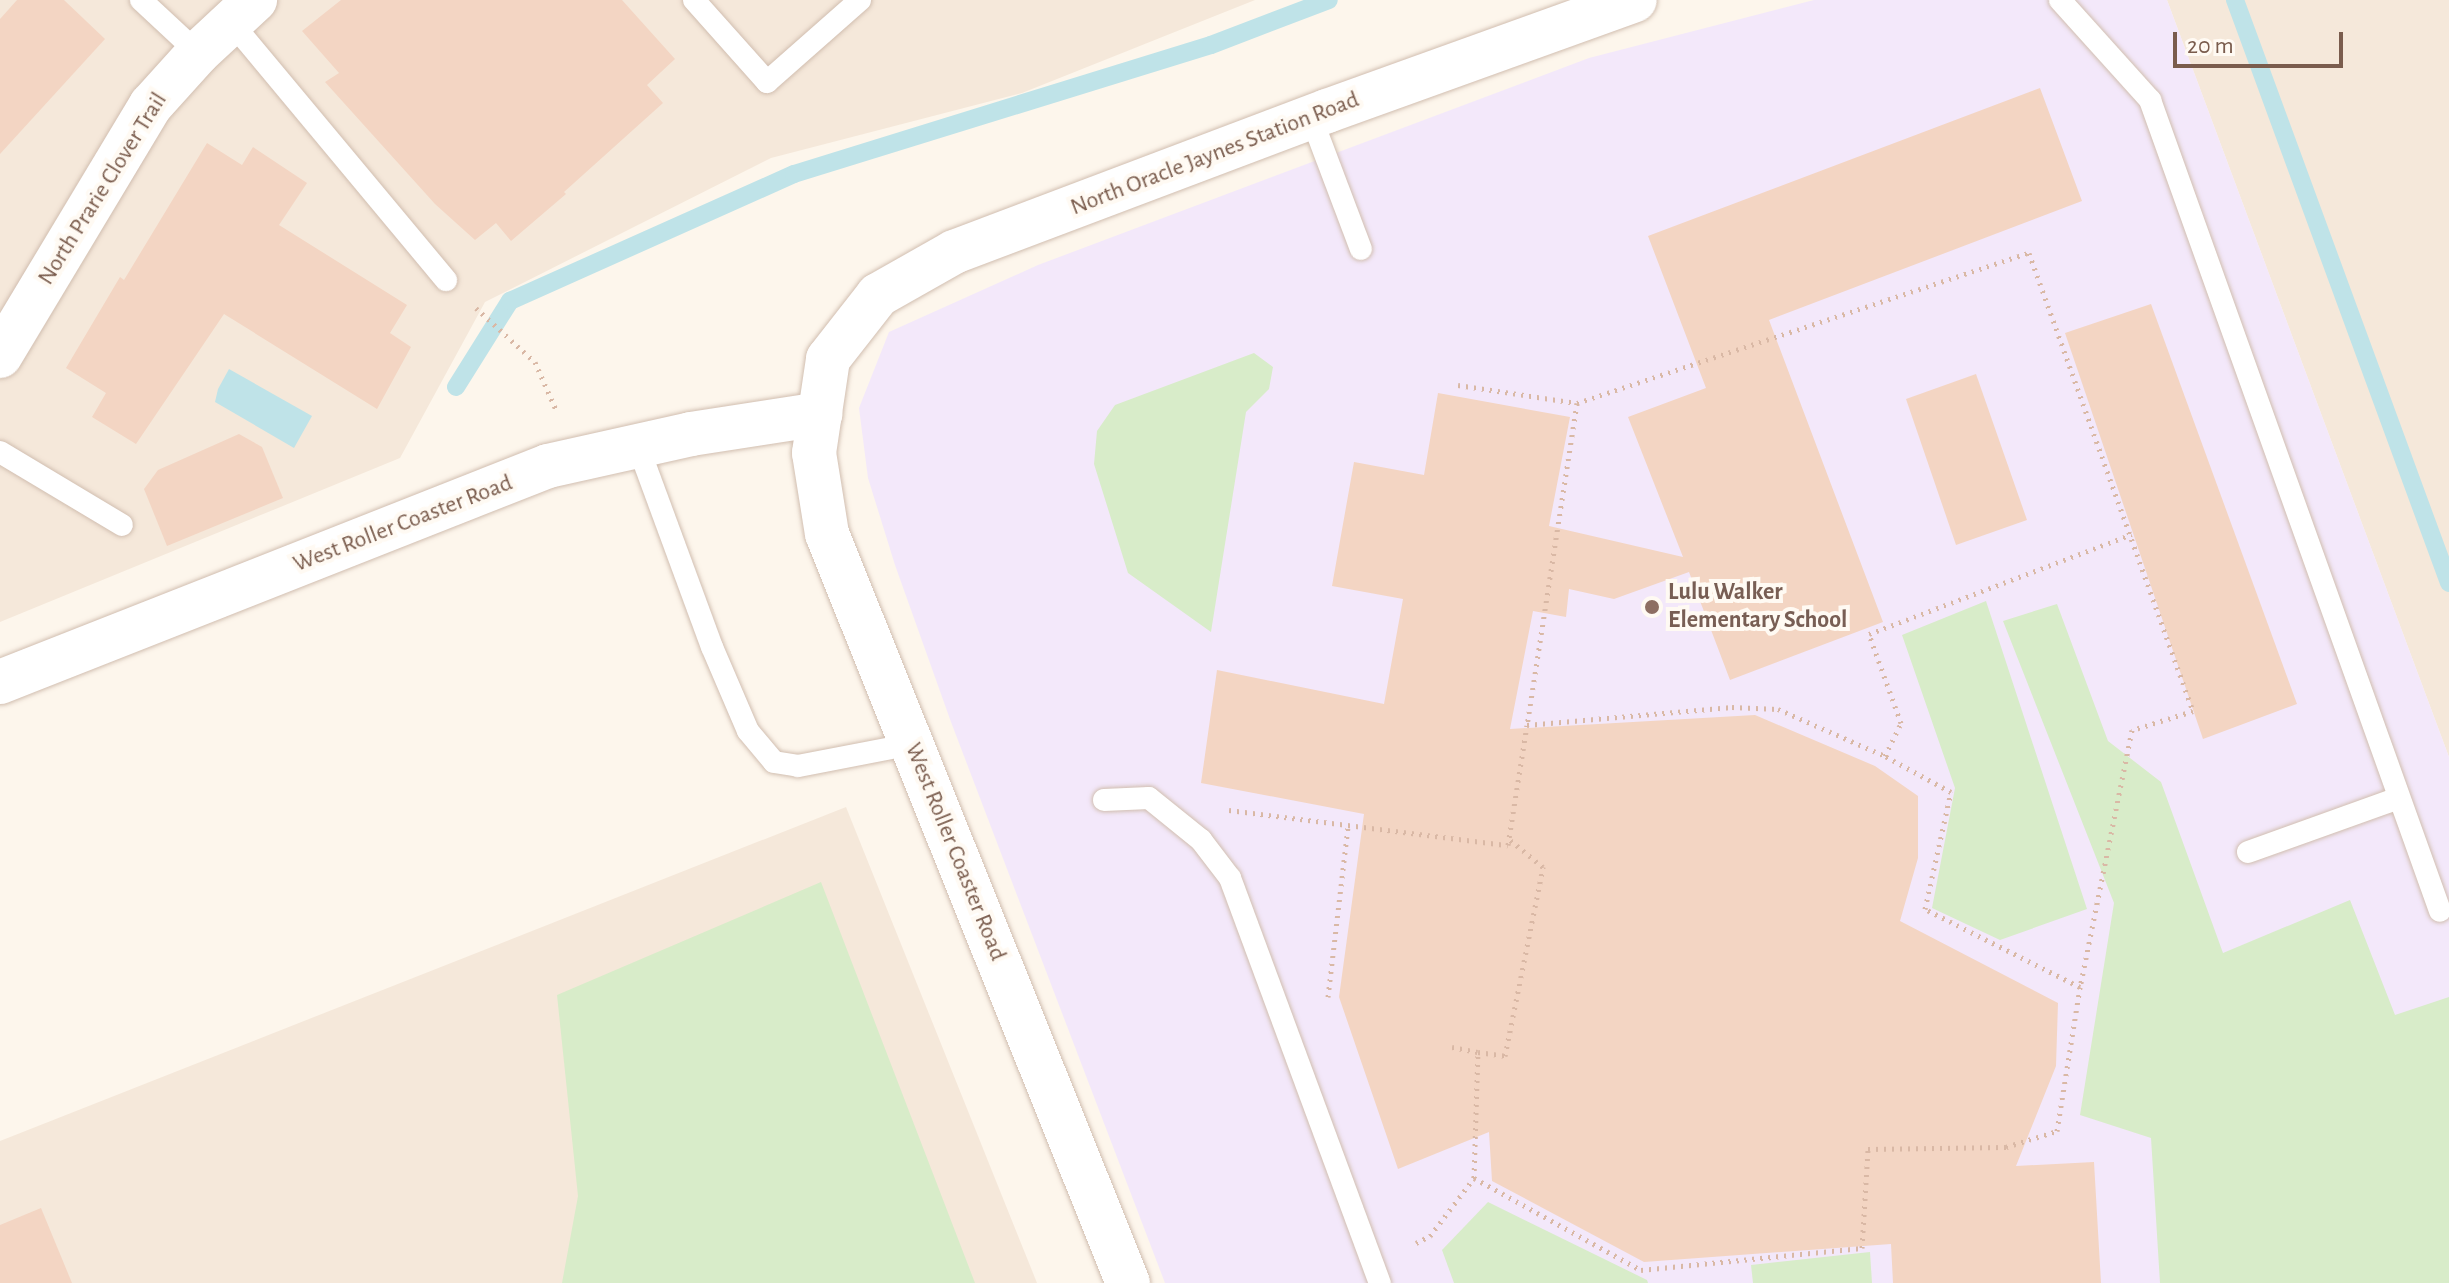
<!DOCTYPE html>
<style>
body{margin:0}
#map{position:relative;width:2449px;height:1283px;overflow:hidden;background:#fdf6ec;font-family:"Alegreya Sans",sans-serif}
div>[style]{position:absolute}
.residential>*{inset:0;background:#f5e8da}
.education>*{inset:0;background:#f3e8fa}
.green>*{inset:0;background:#d8ecc9}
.water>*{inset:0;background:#bfe3e8}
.stream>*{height:18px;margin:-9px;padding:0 9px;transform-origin:9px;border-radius:9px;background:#bfe3e8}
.building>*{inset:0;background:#f3d5c3}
.path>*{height:5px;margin-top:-2.5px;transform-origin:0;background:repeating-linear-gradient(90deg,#d9b8a5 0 2px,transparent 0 8px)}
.roads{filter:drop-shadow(0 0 2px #d1beb0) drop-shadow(0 0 2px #d1beb0)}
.lane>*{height:22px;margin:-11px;padding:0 11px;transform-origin:11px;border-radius:11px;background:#fff}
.street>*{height:44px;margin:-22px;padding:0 22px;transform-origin:22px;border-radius:22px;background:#fff}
.secondary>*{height:44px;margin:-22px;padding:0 22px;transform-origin:22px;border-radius:22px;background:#fff}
.dots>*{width:22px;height:22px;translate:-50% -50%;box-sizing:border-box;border:4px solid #fffaf3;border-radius:50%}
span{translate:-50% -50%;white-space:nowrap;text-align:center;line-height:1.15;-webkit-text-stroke:8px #fffaf3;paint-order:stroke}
.street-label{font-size:24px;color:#7a5c4d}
.education-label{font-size:24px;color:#785e54;font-weight:700}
.left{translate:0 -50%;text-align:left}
.scale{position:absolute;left:2173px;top:32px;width:170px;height:36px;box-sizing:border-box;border:4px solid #7a5c4d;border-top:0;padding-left:10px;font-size:24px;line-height:28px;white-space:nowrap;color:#7a5c4d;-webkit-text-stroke:6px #fffaf3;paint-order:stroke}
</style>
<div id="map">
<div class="residential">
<div style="clip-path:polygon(0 0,1255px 0,1022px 93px,771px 158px,485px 302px,400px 458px,0 622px)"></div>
<div style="clip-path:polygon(2167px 0,2449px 0,2449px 757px)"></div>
<div style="clip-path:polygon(846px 807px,1037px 1283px,0 1283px,0 1141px)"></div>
</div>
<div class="education">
<div style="clip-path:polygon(1814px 0,2167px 0,2449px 757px,2449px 1283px,1165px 1283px,951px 722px,895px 565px,868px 478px,859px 408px,889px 332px,1038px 265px,1589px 58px)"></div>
</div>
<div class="green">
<div style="clip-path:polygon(1254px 353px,1273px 367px,1269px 389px,1246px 412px,1211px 632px,1128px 573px,1094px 464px,1097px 431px,1115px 405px)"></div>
<div style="clip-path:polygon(1986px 601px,2087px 909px,2000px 940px,1932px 908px,1955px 788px,1902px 635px)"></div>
<div style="clip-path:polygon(2057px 604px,2108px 741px,2161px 782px,2223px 953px,2350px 900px,2395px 1015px,2449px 997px,2449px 1283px,2160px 1283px,2151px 1138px,2080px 1115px,2114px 903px,2003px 621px)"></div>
<div style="clip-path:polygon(821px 882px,975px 1283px,562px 1283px,578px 1196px,557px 995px)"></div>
<div style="clip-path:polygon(1488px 1202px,1647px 1280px,1648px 1283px,1454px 1283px,1442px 1250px)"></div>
<div style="clip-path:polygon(1870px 1252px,1872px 1283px,1753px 1283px,1751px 1265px)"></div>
</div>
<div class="water">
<div style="clip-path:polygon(229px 369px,312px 416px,294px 448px,215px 402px,218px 389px)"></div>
</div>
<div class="stream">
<div style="left:2235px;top:0;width:621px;rotate:69.84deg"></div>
<div style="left:456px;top:387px;width:102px;rotate:-57.9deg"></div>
<div style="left:510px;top:301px;width:311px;rotate:-24.1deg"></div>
<div style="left:794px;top:174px;width:436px;rotate:-17.2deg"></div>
<div style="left:1211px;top:45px;width:126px;rotate:-20.9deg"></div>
</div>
<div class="building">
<div style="clip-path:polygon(17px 0,64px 0,105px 39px,0 154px,0 19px)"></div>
<div style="clip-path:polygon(341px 0,622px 0,675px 59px,647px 85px,663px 103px,564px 192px,566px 194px,511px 241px,496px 223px,475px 240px,435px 204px,325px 82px,339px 73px,302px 31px)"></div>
<div style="clip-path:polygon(2040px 88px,2082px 201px,1769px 320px,1883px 622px,1730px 680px,1689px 572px,1614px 599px,1569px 589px,1566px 617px,1533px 611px,1510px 729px,1755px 715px,1875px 766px,1918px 796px,1918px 858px,1900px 921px,2058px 1003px,2056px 1066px,2016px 1166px,2094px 1162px,2101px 1283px,1893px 1283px,1891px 1244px,1644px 1262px,1492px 1181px,1489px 1132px,1398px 1169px,1339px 997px,1364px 814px,1201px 783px,1217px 670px,1384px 704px,1403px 599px,1332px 586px,1354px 462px,1424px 475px,1438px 393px,1570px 417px,1549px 526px,1683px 557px,1628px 417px,1706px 388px,1648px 236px)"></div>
<div style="clip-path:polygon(207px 143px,242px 165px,253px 147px,307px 183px,279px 225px,407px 305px,390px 333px,411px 347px,377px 409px,224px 314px,136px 444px,92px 417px,106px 393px,66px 368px,120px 277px,124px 280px)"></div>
<div style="clip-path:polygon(2151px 304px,2297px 704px,2203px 739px,2065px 333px)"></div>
<div style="clip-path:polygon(1976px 374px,2027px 520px,1956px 545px,1906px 399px)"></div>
<div style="clip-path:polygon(239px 434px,262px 447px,283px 498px,167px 546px,144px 489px,158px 470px)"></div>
<div style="clip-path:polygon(41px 1208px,72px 1283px,0 1283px,0 1225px)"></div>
</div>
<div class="path">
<div style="left:476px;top:308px;width:80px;rotate:42.5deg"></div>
<div style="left:535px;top:362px;width:55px;rotate:66.3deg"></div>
<div style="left:1458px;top:385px;width:120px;rotate:8.6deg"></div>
<div style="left:1577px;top:403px;width:326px;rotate:98.8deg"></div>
<div style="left:1577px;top:403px;width:476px;rotate:-18.4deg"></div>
<div style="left:2029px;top:253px;width:486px;rotate:70.3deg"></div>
<div style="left:2193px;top:711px;width:64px;rotate:162.7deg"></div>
<div style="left:2132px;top:730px;width:262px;rotate:101.4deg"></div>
<div style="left:1229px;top:810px;width:281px;rotate:7.2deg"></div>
<div style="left:1508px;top:845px;width:121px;rotate:-81deg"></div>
<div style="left:1527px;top:725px;width:206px;rotate:-5deg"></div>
<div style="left:1732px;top:707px;width:46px;rotate:2.5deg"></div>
<div style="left:1778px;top:709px;width:117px;rotate:23.7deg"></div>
<div style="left:1885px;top:756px;width:37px;rotate:-64deg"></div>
<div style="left:1901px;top:723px;width:95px;rotate:-109.8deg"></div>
<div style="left:1869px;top:634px;width:281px;rotate:-20.8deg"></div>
<div style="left:1328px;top:997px;width:172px;rotate:-83.3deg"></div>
<div style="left:1452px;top:1047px;width:26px;rotate:11deg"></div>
<div style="left:1474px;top:1178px;width:191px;rotate:28.9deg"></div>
<div style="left:1641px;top:1270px;width:222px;rotate:-5.7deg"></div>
<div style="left:1862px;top:1248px;width:99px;rotate:-86.5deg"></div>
<div style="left:1868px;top:1149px;width:138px;rotate:-0.8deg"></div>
<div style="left:2006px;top:1147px;width:53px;rotate:-17.4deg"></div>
<div style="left:2057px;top:1131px;width:146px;rotate:-80.9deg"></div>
<div style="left:2080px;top:987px;width:174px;rotate:-153.3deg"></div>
<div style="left:1925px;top:909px;width:120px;rotate:-77.5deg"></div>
<div style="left:1951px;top:792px;width:75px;rotate:-151.4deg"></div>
<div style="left:1416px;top:1243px;width:16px;rotate:-27deg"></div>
<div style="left:1430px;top:1236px;width:73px;rotate:-52.8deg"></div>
<div style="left:1474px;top:1178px;width:126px;rotate:-88.2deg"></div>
<div style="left:1478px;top:1052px;width:27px;rotate:8deg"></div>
<div style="left:1505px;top:1056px;width:193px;rotate:-78.6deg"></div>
<div style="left:1543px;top:867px;width:43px;rotate:-140.7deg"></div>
</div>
<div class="roads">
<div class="lane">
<div style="left:141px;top:0;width:78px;rotate:42.9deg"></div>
<div style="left:694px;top:0;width:110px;rotate:48.3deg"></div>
<div style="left:767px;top:82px;width:124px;rotate:-41.4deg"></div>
<div style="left:2060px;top:0;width:135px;rotate:48deg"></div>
<div style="left:2150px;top:100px;width:861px;rotate:70.32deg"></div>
<div style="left:231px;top:22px;width:336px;rotate:50.2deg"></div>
<div style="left:1311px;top:117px;width:141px;rotate:69.3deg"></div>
<div style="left:638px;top:446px;width:214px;rotate:69.8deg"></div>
<div style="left:712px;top:647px;width:91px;rotate:66.8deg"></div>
<div style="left:748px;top:731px;width:40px;rotate:50deg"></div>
<div style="left:774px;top:762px;width:24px;rotate:9deg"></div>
<div style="left:798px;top:766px;width:116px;rotate:-10.9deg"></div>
<div style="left:0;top:452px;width:142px;rotate:30.9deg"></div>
<div style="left:1104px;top:800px;width:45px;rotate:-2.5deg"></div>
<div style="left:1149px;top:798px;width:67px;rotate:38.9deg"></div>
<div style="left:1201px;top:840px;width:48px;rotate:52.7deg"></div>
<div style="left:1230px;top:878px;width:432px;rotate:69.7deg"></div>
<div style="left:2248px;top:852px;width:160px;rotate:-19.7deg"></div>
</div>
<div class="street">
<div style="left:0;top:356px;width:293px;rotate:-59deg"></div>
<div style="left:151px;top:105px;width:70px;rotate:-47.9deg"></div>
<div style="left:198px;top:53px;width:78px;rotate:-42.9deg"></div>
<div style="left:0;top:682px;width:589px;rotate:-21.51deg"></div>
<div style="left:548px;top:466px;width:147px;rotate:-12.6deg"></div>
<div style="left:691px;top:434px;width:131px;rotate:-8.8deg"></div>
</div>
<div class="secondary">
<div style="left:1128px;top:1283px;width:807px;rotate:-111.89deg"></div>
<div style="left:827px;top:534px;width:82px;rotate:-99.1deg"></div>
<div style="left:814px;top:453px;width:95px;rotate:-81.5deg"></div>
<div style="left:828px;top:359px;width:81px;rotate:-52deg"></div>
<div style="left:878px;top:295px;width:87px;rotate:-29.5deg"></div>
<div style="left:954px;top:252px;width:399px;rotate:-20.7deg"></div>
<div style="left:1327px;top:111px;width:327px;rotate:-19.8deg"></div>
</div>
</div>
<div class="dots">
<div style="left:1652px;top:607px;background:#8d6e63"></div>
</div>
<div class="street-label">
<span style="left:1215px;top:154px;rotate:-21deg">North Oracle Jaynes Station Road</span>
<span style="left:103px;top:189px;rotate:-58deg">North Prarie Clover Trail</span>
<span style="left:403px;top:524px;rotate:-21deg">West Roller Coaster Road</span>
<span style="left:955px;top:852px;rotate:68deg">West Roller Coaster Road</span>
</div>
<div class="education-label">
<span class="left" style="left:1668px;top:607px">Lulu Walker<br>Elementary School</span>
</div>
<div class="scale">20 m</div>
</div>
